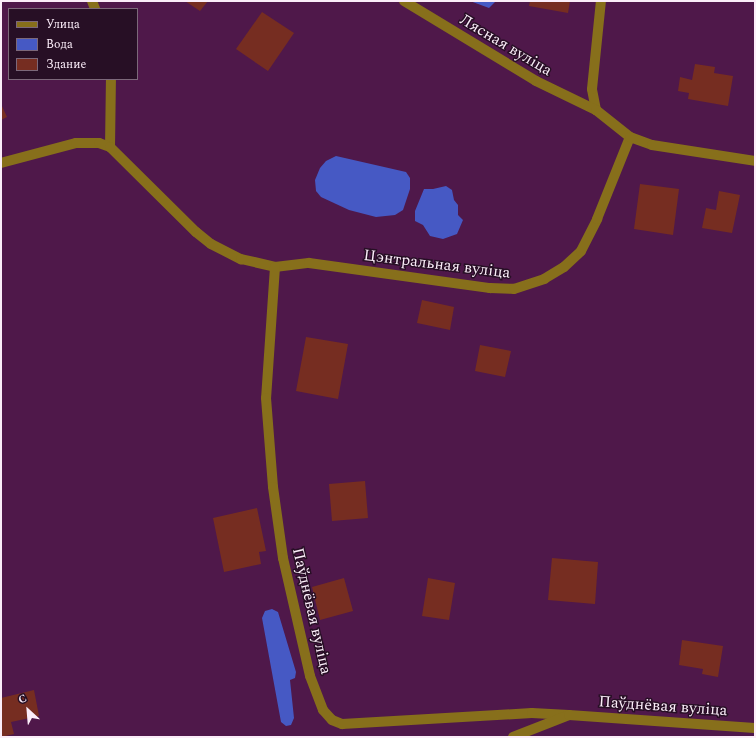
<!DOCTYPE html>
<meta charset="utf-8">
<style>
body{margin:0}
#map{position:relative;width:756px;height:738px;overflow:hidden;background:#4f184a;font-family:Spectral,serif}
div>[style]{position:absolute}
.water>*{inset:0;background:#4659c4}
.building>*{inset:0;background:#762d21}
.minor>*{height:10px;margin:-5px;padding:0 5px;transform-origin:5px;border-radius:5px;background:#876f1b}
.tertiary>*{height:10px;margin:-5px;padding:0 5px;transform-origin:5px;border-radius:5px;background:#876f1b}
span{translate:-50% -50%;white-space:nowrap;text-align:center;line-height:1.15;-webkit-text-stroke:3px #270f25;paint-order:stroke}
.street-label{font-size:16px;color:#fbedf9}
.frame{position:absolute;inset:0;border:2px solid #fbedf9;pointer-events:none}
.legend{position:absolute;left:8px;top:8px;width:130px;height:72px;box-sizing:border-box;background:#270f25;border:1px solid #7c687a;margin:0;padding:5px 7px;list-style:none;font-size:12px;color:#fbedf9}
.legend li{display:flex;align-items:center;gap:8px;height:20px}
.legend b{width:20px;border:1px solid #7c687a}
.north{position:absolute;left:8px;top:690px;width:40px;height:40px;-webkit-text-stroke:3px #270f25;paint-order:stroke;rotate:334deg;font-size:11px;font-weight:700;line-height:16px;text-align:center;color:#fbedf9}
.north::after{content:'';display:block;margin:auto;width:14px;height:18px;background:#fbedf9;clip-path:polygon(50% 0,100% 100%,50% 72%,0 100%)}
</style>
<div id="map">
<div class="water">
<div style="clip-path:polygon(470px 1px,496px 1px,489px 8px)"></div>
<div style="clip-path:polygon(336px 156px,406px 172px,410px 178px,410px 189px,403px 210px,395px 215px,376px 217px,349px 210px,321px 197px,316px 191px,315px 180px,320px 168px,326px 161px)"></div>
<div style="clip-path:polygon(446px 186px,452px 190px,454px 200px,458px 205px,458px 215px,463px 220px,457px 234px,443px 239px,430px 236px,423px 225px,415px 221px,415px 211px,424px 189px,433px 189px)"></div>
<div style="clip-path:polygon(272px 609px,278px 612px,296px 672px,295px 678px,290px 680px,294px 718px,291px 725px,286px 726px,281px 722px,262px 618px,265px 611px)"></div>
</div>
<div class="building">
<div style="clip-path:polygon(185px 1px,208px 1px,200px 11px)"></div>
<div style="clip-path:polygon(530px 1px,570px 1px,568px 13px,529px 6px)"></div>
<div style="clip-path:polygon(262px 12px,294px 33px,268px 71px,236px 49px)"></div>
<div style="clip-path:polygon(695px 64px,715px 67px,714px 73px,733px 76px,728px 106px,688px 99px,689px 93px,678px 91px,680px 77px,692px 80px)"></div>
<div style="clip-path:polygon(1px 104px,7px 117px,1px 120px)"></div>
<div style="clip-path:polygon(640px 184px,679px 189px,673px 235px,634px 229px)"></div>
<div style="clip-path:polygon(719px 191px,740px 195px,732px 233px,702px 228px,706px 208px,716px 210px)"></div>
<div style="clip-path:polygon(422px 300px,454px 307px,450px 330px,417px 323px)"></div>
<div style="clip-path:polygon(306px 337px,348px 344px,338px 399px,296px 391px)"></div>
<div style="clip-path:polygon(480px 345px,511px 351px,505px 377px,475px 371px)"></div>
<div style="clip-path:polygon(365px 481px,368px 518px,332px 521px,329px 484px)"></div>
<div style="clip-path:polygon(257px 508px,266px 551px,259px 552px,261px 564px,224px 572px,213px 518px)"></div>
<div style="clip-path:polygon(552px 558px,598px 562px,595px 604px,548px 600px)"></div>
<div style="clip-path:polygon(344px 578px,353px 611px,320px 620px,312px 587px)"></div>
<div style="clip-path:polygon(428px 578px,455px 583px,449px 620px,422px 616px)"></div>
<div style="clip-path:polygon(682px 640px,723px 646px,718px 677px,702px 674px,703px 669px,679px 665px)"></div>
<div style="clip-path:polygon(34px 690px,39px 716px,11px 722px,14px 734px,1px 737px,1px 698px)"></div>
</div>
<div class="minor">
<div style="left:92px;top:1px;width:9px;rotate:69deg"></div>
<div style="left:596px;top:110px;width:21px;rotate:-101deg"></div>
<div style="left:592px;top:89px;width:88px;rotate:-84.2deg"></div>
<div style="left:110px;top:147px;width:68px;rotate:-89.2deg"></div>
<div style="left:1px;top:163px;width:78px;rotate:-14.9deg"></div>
<div style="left:76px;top:143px;width:23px"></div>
<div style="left:99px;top:143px;width:12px;rotate:20deg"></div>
<div style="left:110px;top:147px;width:121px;rotate:44.7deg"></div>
<div style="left:196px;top:232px;width:19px;rotate:39deg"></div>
<div style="left:211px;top:244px;width:34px;rotate:27deg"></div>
<div style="left:241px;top:259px;width:35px;rotate:13deg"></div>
<div style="left:275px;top:267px;width:34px;rotate:-7deg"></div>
<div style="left:309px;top:263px;width:183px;rotate:7.9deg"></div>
<div style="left:490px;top:288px;width:24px;rotate:2deg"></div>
<div style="left:514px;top:289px;width:32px;rotate:-18deg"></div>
<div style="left:544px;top:279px;width:23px;rotate:-31deg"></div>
<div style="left:564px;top:267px;width:23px;rotate:-43deg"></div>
<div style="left:581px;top:251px;width:36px;rotate:-63deg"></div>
<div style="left:597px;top:219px;width:88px;rotate:-68.1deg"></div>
<div style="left:275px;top:267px;width:131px;rotate:93.9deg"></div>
<div style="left:266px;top:398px;width:89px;rotate:85.5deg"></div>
<div style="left:273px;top:487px;width:72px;rotate:82deg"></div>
<div style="left:283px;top:558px;width:121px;rotate:77.1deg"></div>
<div style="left:310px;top:676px;width:36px;rotate:69deg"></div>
<div style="left:323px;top:710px;width:13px;rotate:48deg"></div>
<div style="left:332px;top:720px;width:11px;rotate:22deg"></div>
<div style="left:342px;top:724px;width:190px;rotate:-3.3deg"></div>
<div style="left:532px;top:713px;width:37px;rotate:3deg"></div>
<div style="left:513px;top:737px;width:60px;rotate:-21.4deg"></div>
<div style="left:569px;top:715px;width:186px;rotate:4deg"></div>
</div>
<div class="tertiary">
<div style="left:404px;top:1px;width:154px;rotate:31.2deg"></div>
<div style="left:536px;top:81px;width:67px;rotate:25.8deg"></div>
<div style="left:596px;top:110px;width:43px;rotate:38.5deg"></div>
<div style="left:630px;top:137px;width:23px;rotate:20deg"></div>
<div style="left:652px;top:145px;width:104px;rotate:8.8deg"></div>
</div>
<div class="street-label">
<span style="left:506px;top:45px;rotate:31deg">Лясная вуліца</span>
<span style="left:437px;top:264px;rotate:7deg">Цэнтральная вуліца</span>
<span style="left:312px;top:611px;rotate:77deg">Паўднёвая вуліца</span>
<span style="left:663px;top:706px;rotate:4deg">Паўднёвая вуліца</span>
</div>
<div class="frame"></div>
<ul class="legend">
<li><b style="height:5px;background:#876f1b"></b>Улица</li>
<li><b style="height:11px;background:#4659c4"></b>Вода</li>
<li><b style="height:11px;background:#762d21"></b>Здание</li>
</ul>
<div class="north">С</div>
</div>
